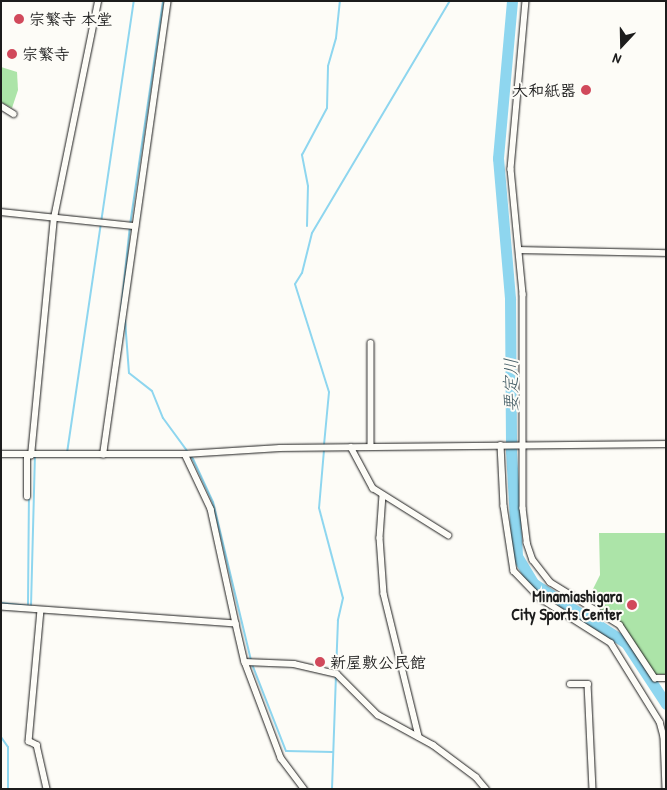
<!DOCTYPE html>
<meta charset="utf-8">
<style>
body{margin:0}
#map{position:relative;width:667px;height:790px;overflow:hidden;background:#fdfcf7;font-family:"Patrick Hand","Klee One",sans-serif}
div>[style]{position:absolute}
.green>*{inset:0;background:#ace4a8}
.stream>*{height:2px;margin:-1px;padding:0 1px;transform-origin:1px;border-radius:1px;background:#8ed6ef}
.river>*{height:11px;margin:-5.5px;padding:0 5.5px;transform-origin:5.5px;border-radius:5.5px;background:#8ed6ef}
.roads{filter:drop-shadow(0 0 1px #1c1c1c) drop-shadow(0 0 1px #1c1c1c)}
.minor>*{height:5.5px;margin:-2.75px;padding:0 2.75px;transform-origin:2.75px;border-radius:2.75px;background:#fdfcf7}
.dots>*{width:14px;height:14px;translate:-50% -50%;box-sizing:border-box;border:2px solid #fdfcf7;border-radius:50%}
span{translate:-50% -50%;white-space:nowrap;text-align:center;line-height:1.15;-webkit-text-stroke:4px #fdfcf7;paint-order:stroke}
.poi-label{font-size:16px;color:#1c1c1c;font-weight:700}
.left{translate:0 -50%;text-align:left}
.right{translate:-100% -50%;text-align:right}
.water-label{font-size:18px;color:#445d66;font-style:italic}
.frame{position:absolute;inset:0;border:2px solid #1c1c1c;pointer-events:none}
.north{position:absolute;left:597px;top:20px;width:50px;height:50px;-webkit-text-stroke:4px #fdfcf7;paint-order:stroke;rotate:201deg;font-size:14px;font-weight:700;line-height:20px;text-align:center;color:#1c1c1c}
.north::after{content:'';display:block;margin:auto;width:18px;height:22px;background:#1c1c1c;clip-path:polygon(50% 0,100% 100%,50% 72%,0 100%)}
</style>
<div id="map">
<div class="green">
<div style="clip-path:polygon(1px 67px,17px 72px,18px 90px,12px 108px,1px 102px)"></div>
<div style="clip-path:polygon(599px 533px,666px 533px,666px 674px,655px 674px,624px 626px,597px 608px,598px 603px,589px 597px,600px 575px)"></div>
</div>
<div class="stream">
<div style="left:307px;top:226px;width:40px;rotate:-88.6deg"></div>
<div style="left:308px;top:186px;width:32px;rotate:-101deg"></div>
<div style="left:302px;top:155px;width:53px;rotate:-62deg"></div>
<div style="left:327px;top:108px;width:42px;rotate:-88.6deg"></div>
<div style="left:328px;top:66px;width:29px;rotate:-74deg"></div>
<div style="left:336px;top:38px;width:37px;rotate:-84deg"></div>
<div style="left:121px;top:311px;width:86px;rotate:-84deg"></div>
<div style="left:130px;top:225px;width:226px;rotate:-81.6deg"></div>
<div style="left:125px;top:320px;width:53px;rotate:85.7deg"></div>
<div style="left:129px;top:373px;width:29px;rotate:38deg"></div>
<div style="left:152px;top:391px;width:29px;rotate:68deg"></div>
<div style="left:163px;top:418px;width:51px;rotate:53.8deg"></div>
<div style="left:193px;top:459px;width:47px;rotate:65.1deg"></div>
<div style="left:213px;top:502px;width:163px;rotate:76.5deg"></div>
<div style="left:324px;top:445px;width:53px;rotate:-84.6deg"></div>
<div style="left:329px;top:392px;width:113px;rotate:-107.5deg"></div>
<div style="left:295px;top:284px;width:13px;rotate:-58deg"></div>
<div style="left:302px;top:273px;width:41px;rotate:-76deg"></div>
<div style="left:312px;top:233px;width:270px;rotate:-59.3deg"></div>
<div style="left:324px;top:450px;width:58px;rotate:94.9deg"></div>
<div style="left:319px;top:508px;width:93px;rotate:75.1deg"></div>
<div style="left:343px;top:598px;width:23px;rotate:103deg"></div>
<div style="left:338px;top:620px;width:51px;rotate:92.2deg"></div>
<div style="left:67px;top:453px;width:457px;rotate:-81.6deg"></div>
<div style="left:1px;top:603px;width:30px;rotate:6deg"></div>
<div style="left:31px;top:606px;width:151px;rotate:-88.5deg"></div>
<div style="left:28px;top:604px;width:106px;rotate:-89.5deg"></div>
<div style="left:252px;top:664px;width:93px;rotate:68.7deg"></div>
<div style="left:286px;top:751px;width:47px;rotate:1.2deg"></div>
<div style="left:1px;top:737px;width:12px;rotate:55deg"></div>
<div style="left:8px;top:747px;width:42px;rotate:90deg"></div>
<div style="left:332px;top:789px;width:113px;rotate:-88deg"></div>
</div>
<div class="river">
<div style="left:512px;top:1px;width:158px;rotate:95.1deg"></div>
<div style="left:498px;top:158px;width:142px;rotate:85.1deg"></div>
<div style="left:510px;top:299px;width:152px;rotate:89.6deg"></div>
<div style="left:511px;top:451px;width:105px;rotate:86.7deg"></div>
<div style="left:517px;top:556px;width:31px;rotate:59deg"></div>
<div style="left:533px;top:583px;width:111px;rotate:32.8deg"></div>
<div style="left:626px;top:643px;width:73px;rotate:56.7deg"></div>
</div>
<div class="roads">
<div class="minor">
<div style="left:526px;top:1px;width:169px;rotate:95.1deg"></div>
<div style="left:511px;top:169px;width:126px;rotate:84.5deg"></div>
<div style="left:523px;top:294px;width:214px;rotate:90deg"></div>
<div style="left:523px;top:508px;width:35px;rotate:83deg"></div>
<div style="left:527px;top:543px;width:18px;rotate:71deg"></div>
<div style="left:533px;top:560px;width:28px;rotate:52deg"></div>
<div style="left:550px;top:582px;width:82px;rotate:31.6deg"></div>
<div style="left:620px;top:625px;width:64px;rotate:56.6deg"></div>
<div style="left:655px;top:678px;width:11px"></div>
<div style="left:1px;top:106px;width:15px;rotate:32deg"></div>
<div style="left:1px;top:212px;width:135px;rotate:6deg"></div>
<div style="left:520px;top:250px;width:146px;rotate:1.2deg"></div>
<div style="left:371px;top:343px;width:103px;rotate:90deg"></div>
<div style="left:501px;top:445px;width:61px;rotate:87.2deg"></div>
<div style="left:504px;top:506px;width:66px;rotate:81.3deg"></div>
<div style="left:514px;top:571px;width:37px;rotate:46deg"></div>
<div style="left:540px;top:598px;width:84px;rotate:32.4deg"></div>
<div style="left:611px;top:643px;width:93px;rotate:58.2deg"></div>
<div style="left:660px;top:722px;width:16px;rotate:75deg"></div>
<div style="left:664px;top:737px;width:52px;rotate:87.8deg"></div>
<div style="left:351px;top:447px;width:47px;rotate:61.8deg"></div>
<div style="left:373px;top:488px;width:89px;rotate:32.1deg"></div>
<div style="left:1px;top:454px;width:184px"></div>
<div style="left:185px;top:454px;width:61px;rotate:64.7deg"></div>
<div style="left:211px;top:509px;width:118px;rotate:77.7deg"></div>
<div style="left:236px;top:624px;width:236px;rotate:-175.9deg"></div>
<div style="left:185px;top:454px;width:95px;rotate:-3.6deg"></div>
<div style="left:280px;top:448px;width:386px;rotate:-0.6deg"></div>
<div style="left:103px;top:455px;width:459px;rotate:-81.9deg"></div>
<div style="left:31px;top:456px;width:239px;rotate:-84.5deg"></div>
<div style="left:54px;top:218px;width:221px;rotate:-78.5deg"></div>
<div style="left:383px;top:495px;width:43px;rotate:94deg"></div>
<div style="left:380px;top:538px;width:56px;rotate:85.9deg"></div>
<div style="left:384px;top:594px;width:147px;rotate:76.2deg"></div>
<div style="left:27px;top:497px;width:41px;rotate:-90deg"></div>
<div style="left:41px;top:610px;width:132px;rotate:95.2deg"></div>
<div style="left:29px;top:741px;width:9px;rotate:27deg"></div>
<div style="left:37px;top:745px;width:45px;rotate:77.2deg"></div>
<div style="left:236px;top:624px;width:39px;rotate:77deg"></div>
<div style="left:245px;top:662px;width:103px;rotate:69.4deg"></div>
<div style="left:281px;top:758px;width:39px;rotate:53deg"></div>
<div style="left:245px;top:662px;width:49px;rotate:2.3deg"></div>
<div style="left:294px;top:664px;width:44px;rotate:13.1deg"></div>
<div style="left:337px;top:674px;width:58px;rotate:45deg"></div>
<div style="left:378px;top:715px;width:63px;rotate:28.6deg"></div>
<div style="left:433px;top:745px;width:54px;rotate:36.7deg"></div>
<div style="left:476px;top:777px;width:16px;rotate:50deg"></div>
<div style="left:570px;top:684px;width:18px"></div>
<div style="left:588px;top:684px;width:105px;rotate:87.3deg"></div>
</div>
</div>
<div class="dots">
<div style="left:19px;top:19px;background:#d1495b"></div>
<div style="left:12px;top:54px;background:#d1495b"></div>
<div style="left:586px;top:90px;background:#d1495b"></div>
<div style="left:632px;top:605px;background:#d1495b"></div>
<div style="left:320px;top:662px;background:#d1495b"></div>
</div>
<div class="poi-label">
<span class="left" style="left:29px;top:19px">宗繁寺 本堂</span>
<span class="left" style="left:22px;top:54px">宗繁寺</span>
<span class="right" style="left:576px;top:90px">大和紙器</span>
<span class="right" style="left:622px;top:605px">Minamiashigara<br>City Sports Center</span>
<span class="left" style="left:330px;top:662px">新屋敷公民館</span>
</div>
<div class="water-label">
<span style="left:511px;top:385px;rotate:-90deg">要定川</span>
</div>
<div class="frame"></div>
<div class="north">N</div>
</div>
